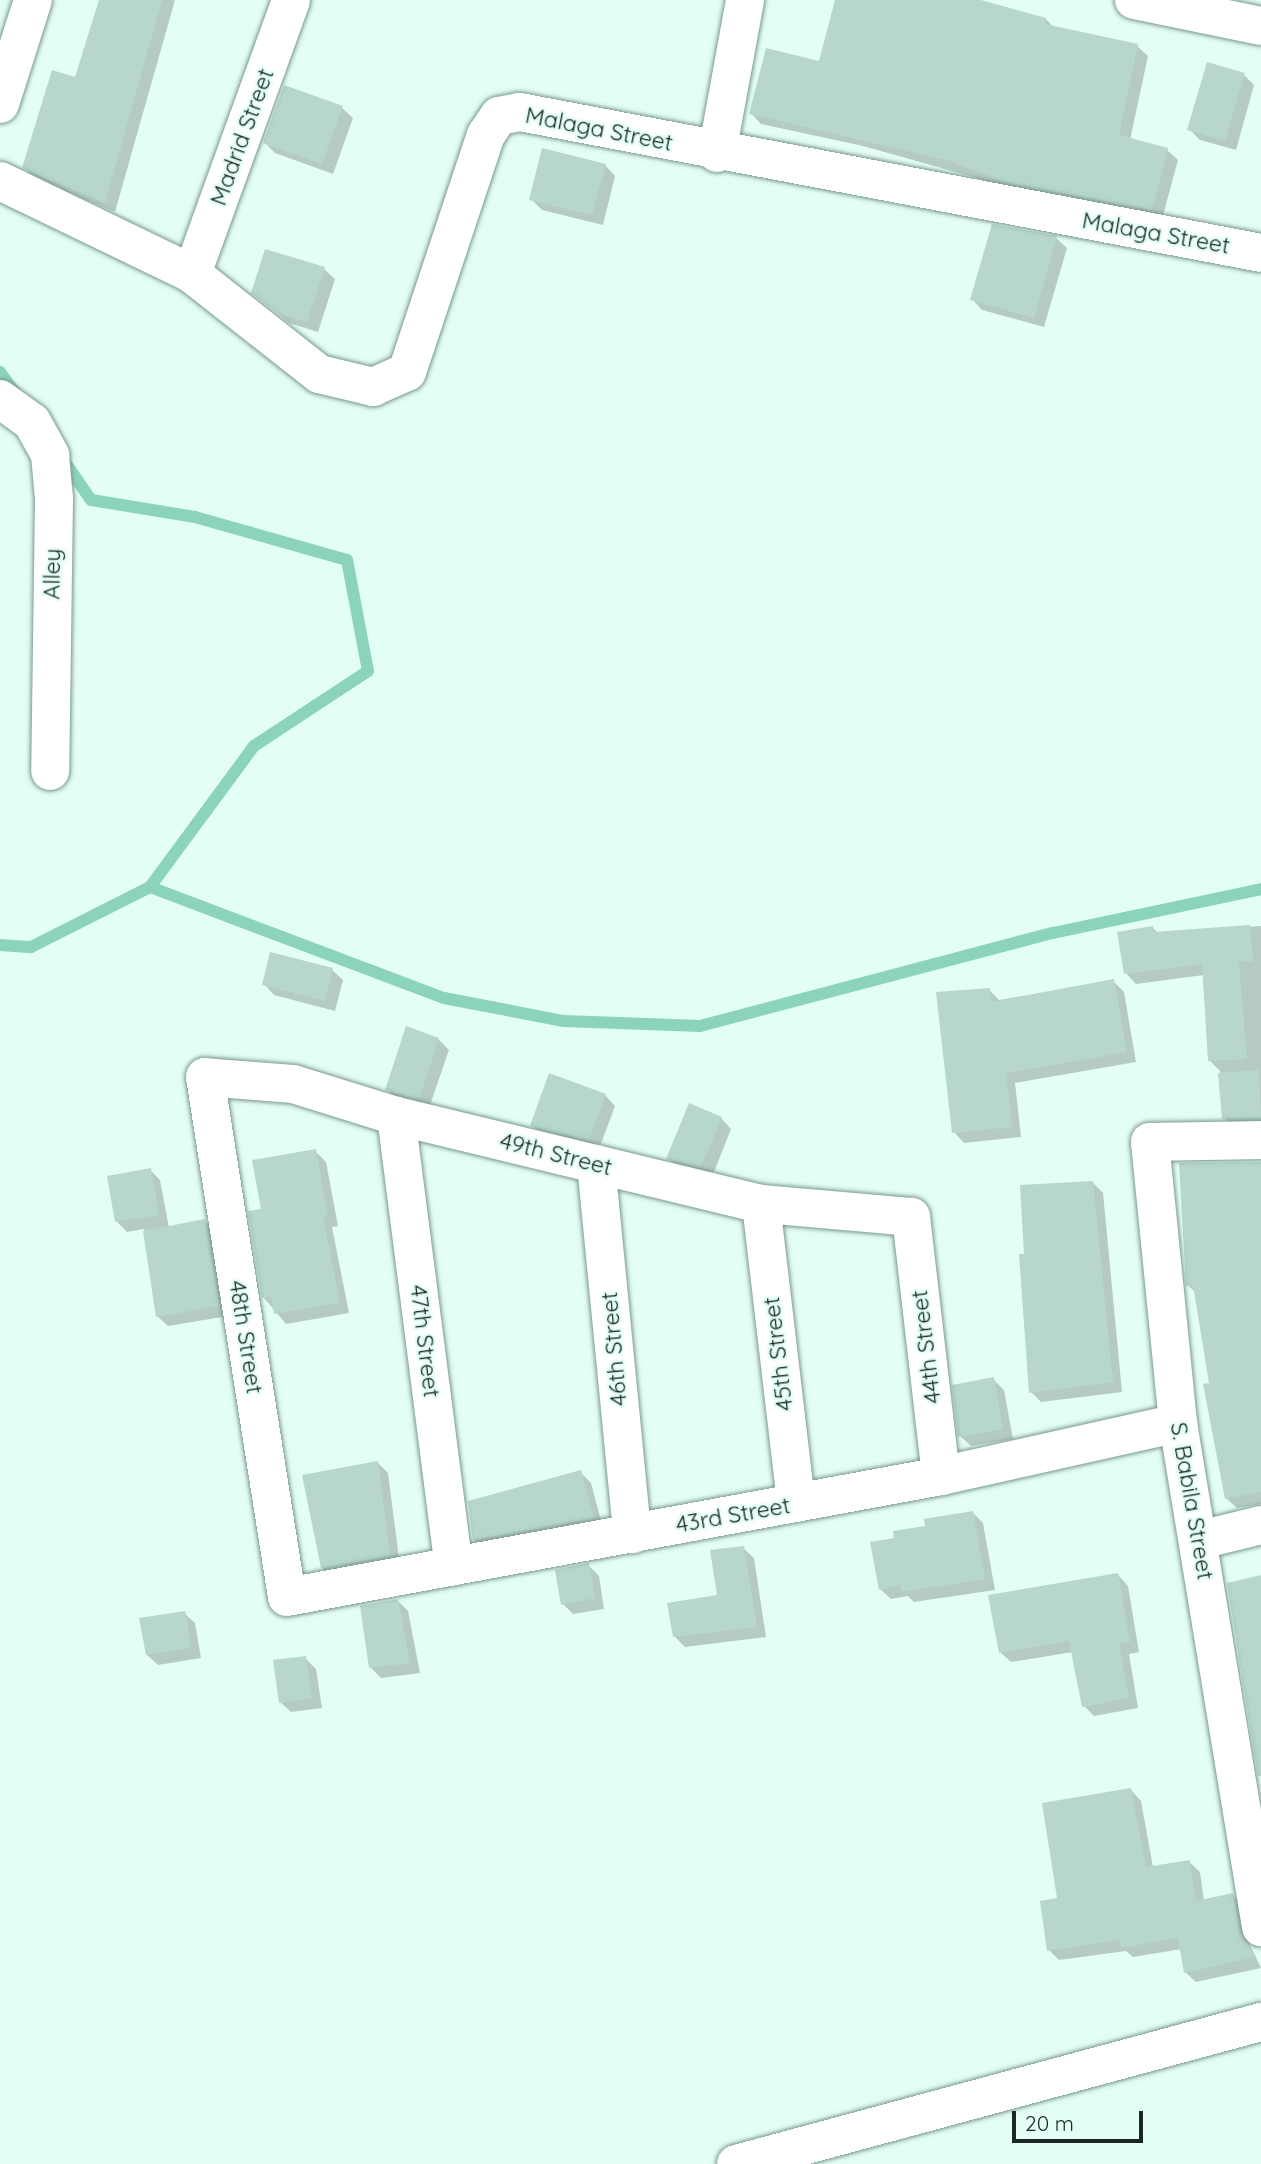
<!DOCTYPE html>
<style>
body{margin:0}
#map{position:relative;width:1261px;height:2164px;overflow:hidden;background:#e3fef3;font-family:Quicksand,sans-serif}
div>[style]{position:absolute}
.shadow>*{inset:0;background:#0003}
.stream>*{height:12px;margin:-6px;padding:0 6px;transform-origin:6px;border-radius:6px;background:#8bd4ba}
.building>*{inset:0;background:#b6d7ca}
.roads{filter:drop-shadow(0 0 2px #79988d) drop-shadow(0 0 2px #79988d)}
.street>*{height:38px;margin:-19px;padding:0 19px;transform-origin:19px;border-radius:19px;background:#fff}
span{translate:-50% -50%;white-space:nowrap;text-align:center;line-height:1.15;-webkit-text-stroke:5px #e3fef3;paint-order:stroke}
.street-label{font-size:23px;color:#1a2722}
.scale{position:absolute;left:1012px;top:2111px;width:131px;height:32px;box-sizing:border-box;border:4px solid #1a2722;border-top:0;padding-left:9px;font-size:21px;line-height:24px;white-space:nowrap;color:#1a2722;-webkit-text-stroke:5px #e3fef3;paint-order:stroke}
</style>
<div id="map">
<div class="shadow">
<div style="clip-path:polygon(100px 0,175px 0,115px 212px,35px 178px,24px 167px,76px 80px)"></div>
<div style="clip-path:polygon(837px 0,972px 0,1046px 19px,1053px 27px,1137px 46px,1148px 56px,1130px 140px,1167px 150px,1178px 160px,1162px 219px,1016px 189px,863px 146px,761px 124px,751px 113px,820px 63px)"></div>
<div style="clip-path:polygon(1244px 75px,1254px 85px,1236px 150px,1200px 140px,1189px 129px)"></div>
<div style="clip-path:polygon(285px 87px,342px 108px,353px 118px,333px 174px,275px 153px,265px 143px)"></div>
<div style="clip-path:polygon(605px 165px,615px 176px,603px 225px,542px 210px,531px 199px)"></div>
<div style="clip-path:polygon(1056px 238px,1067px 248px,1044px 327px,982px 310px,972px 299px)"></div>
<div style="clip-path:polygon(324px 269px,335px 279px,318px 332px,289px 323px,253px 292px)"></div>
<div style="clip-path:polygon(1261px 926px,1261px 1130px,1234px 1129px,1224px 1118px,1220px 1071px,1210px 1061px,1204px 975px,1136px 984px,1126px 973px,1153px 928px,1158px 933px)"></div>
<div style="clip-path:polygon(332px 970px,343px 980px,335px 1011px,274px 995px,264px 984px)"></div>
<div style="clip-path:polygon(1113px 981px,1124px 992px,1136px 1062px,1015px 1083px,1021px 1137px,964px 1143px,954px 1132px,989px 990px,999px 1000px)"></div>
<div style="clip-path:polygon(438px 1039px,449px 1050px,429px 1108px,397px 1100px,387px 1089px)"></div>
<div style="clip-path:polygon(605px 1095px,615px 1106px,599px 1149px,542px 1136px,532px 1125px)"></div>
<div style="clip-path:polygon(721px 1118px,731px 1129px,712px 1177px,679px 1169px,668px 1158px)"></div>
<div style="clip-path:polygon(315px 1151px,326px 1162px,338px 1226px,332px 1227px,349px 1313px,286px 1324px,264px 1298px)"></div>
<div style="clip-path:polygon(1261px 1164px,1261px 1504px,1237px 1508px,1226px 1498px,1196px 1293px,1188px 1285px)"></div>
<div style="clip-path:polygon(150px 1170px,160px 1180px,169px 1228px,205px 1221px,215px 1232px,228px 1316px,168px 1326px,157px 1316px,144px 1229px,127px 1232px,117px 1222px)"></div>
<div style="clip-path:polygon(1093px 1183px,1103px 1193px,1122px 1392px,1041px 1402px,1031px 1392px,1026px 1255px)"></div>
<div style="clip-path:polygon(993px 1379px,1004px 1390px,1013px 1439px,971px 1446px,960px 1436px)"></div>
<div style="clip-path:polygon(378px 1463px,388px 1473px,400px 1566px,333px 1578px,322px 1568px)"></div>
<div style="clip-path:polygon(580px 1472px,591px 1483px,603px 1528px,485px 1550px,474px 1540px)"></div>
<div style="clip-path:polygon(973px 1513px,983px 1523px,995px 1590px,914px 1602px,908px 1596px,891px 1599px,880px 1589px,896px 1539px)"></div>
<div style="clip-path:polygon(743px 1548px,754px 1558px,766px 1637px,685px 1647px,675px 1637px,719px 1596px)"></div>
<div style="clip-path:polygon(588px 1565px,599px 1576px,604px 1609px,573px 1614px,563px 1604px)"></div>
<div style="clip-path:polygon(1118px 1575px,1128px 1586px,1139px 1652px,1129px 1654px,1138px 1708px,1094px 1716px,1084px 1706px,1073px 1652px,1011px 1662px,1000px 1652px)"></div>
<div style="clip-path:polygon(398px 1601px,408px 1611px,420px 1673px,381px 1678px,371px 1668px)"></div>
<div style="clip-path:polygon(184px 1613px,195px 1623px,201px 1658px,158px 1665px,147px 1655px)"></div>
<div style="clip-path:polygon(305px 1658px,316px 1669px,322px 1708px,291px 1712px,280px 1702px)"></div>
<div style="clip-path:polygon(1131px 1790px,1141px 1801px,1153px 1867px,1189px 1862px,1200px 1872px,1204px 1901px,1233px 1895px,1243px 1906px,1249px 1943px,1261px 1968px,1196px 1982px,1185px 1972px,1182px 1949px,1133px 1957px,1126px 1951px,1059px 1960px,1049px 1950px,1060px 1900px)"></div>
</div>
<div class="stream">
<div style="left:0;top:372px;width:29px;rotate:54deg"></div>
<div style="left:150px;top:887px;width:314px;rotate:20.7deg"></div>
<div style="left:444px;top:998px;width:122px;rotate:10.9deg"></div>
<div style="left:564px;top:1021px;width:136px;rotate:2.1deg"></div>
<div style="left:700px;top:1026px;width:365px;rotate:-14.8deg"></div>
<div style="left:1053px;top:933px;width:213px;rotate:-11.9deg"></div>
<div style="left:0;top:945px;width:31px;rotate:4deg"></div>
<div style="left:31px;top:947px;width:133px;rotate:-26.8deg"></div>
<div style="left:150px;top:887px;width:175px;rotate:-53.6deg"></div>
<div style="left:254px;top:746px;width:136px;rotate:-33.3deg"></div>
<div style="left:368px;top:671px;width:113px;rotate:-100.7deg"></div>
<div style="left:347px;top:560px;width:158px;rotate:-164.2deg"></div>
<div style="left:195px;top:517px;width:105px;rotate:-170.7deg"></div>
<div style="left:91px;top:500px;width:51px;rotate:-124.6deg"></div>
</div>
<div class="building">
<div style="clip-path:polygon(99px 0,162px 0,105px 203px,22px 168px,52px 70px,75px 77px)"></div>
<div style="clip-path:polygon(835px 0,981px 0,1046px 18px,1045px 24px,1138px 44px,1119px 135px,1168px 148px,1152px 210px,1004px 182px,950px 161px,749px 114px,766px 48px,819px 61px)"></div>
<div style="clip-path:polygon(1207px 62px,1245px 73px,1225px 141px,1187px 130px)"></div>
<div style="clip-path:polygon(284px 85px,343px 106px,322px 164px,263px 143px)"></div>
<div style="clip-path:polygon(542px 148px,606px 164px,592px 215px,529px 200px)"></div>
<div style="clip-path:polygon(992px 224px,1057px 236px,1034px 318px,970px 300px)"></div>
<div style="clip-path:polygon(265px 249px,325px 267px,307px 322px,277px 313px,251px 293px)"></div>
<div style="clip-path:polygon(1250px 925px,1253px 961px,1239px 962px,1247px 1059px,1208px 1061px,1202px 964px,1124px 974px,1117px 932px,1153px 926px,1154px 932px)"></div>
<div style="clip-path:polygon(270px 952px,333px 968px,325px 1001px,262px 985px)"></div>
<div style="clip-path:polygon(1114px 979px,1127px 1052px,1006px 1073px,1012px 1127px,952px 1133px,936px 992px,990px 988px,991px 1002px)"></div>
<div style="clip-path:polygon(406px 1026px,439px 1038px,419px 1099px,385px 1090px)"></div>
<div style="clip-path:polygon(1259px 1070px,1261px 1118px,1222px 1119px,1218px 1073px)"></div>
<div style="clip-path:polygon(549px 1073px,606px 1094px,589px 1140px,530px 1126px)"></div>
<div style="clip-path:polygon(689px 1103px,722px 1117px,701px 1167px,666px 1159px)"></div>
<div style="clip-path:polygon(316px 1149px,328px 1216px,323px 1217px,340px 1303px,274px 1314px,271px 1297px,262px 1298px,248px 1211px,261px 1209px,252px 1160px)"></div>
<div style="clip-path:polygon(1261px 1162px,1261px 1492px,1225px 1499px,1203px 1384px,1209px 1383px,1193px 1285px,1186px 1286px,1179px 1163px)"></div>
<div style="clip-path:polygon(151px 1168px,159px 1215px,115px 1222px,107px 1176px)"></div>
<div style="clip-path:polygon(1093px 1181px,1113px 1382px,1029px 1393px,1019px 1254px,1024px 1254px,1020px 1185px)"></div>
<div style="clip-path:polygon(205px 1219px,219px 1306px,156px 1317px,143px 1231px)"></div>
<div style="clip-path:polygon(994px 1377px,1003px 1429px,958px 1437px,952px 1385px)"></div>
<div style="clip-path:polygon(378px 1461px,390px 1556px,321px 1568px,302px 1475px)"></div>
<div style="clip-path:polygon(581px 1470px,594px 1518px,473px 1540px,468px 1501px)"></div>
<div style="clip-path:polygon(973px 1511px,985px 1579px,902px 1592px,900px 1585px,879px 1590px,870px 1542px,894px 1538px,893px 1531px,925px 1526px,924px 1519px)"></div>
<div style="clip-path:polygon(744px 1546px,757px 1627px,673px 1637px,667px 1603px,717px 1595px,710px 1550px)"></div>
<div style="clip-path:polygon(589px 1563px,595px 1598px,561px 1605px,555px 1570px)"></div>
<div style="clip-path:polygon(1118px 1573px,1130px 1642px,1119px 1644px,1129px 1698px,1082px 1707px,1069px 1641px,999px 1653px,988px 1595px)"></div>
<div style="clip-path:polygon(1261px 1575px,1261px 1776px,1258px 1776px,1227px 1583px)"></div>
<div style="clip-path:polygon(398px 1599px,410px 1663px,369px 1668px,360px 1606px)"></div>
<div style="clip-path:polygon(185px 1611px,191px 1648px,146px 1655px,139px 1618px)"></div>
<div style="clip-path:polygon(306px 1656px,312px 1698px,279px 1703px,273px 1660px)"></div>
<div style="clip-path:polygon(1131px 1788px,1146px 1867px,1190px 1860px,1196px 1901px,1233px 1893px,1240px 1931px,1255px 1957px,1184px 1973px,1178px 1938px,1121px 1948px,1120px 1940px,1047px 1951px,1040px 1901px,1057px 1898px,1042px 1803px)"></div>
</div>
<div class="roads">
<div class="street">
<div style="left:1134px;top:0;width:130px;rotate:11.6deg"></div>
<div style="left:0;top:104px;width:109px;rotate:-72.4deg"></div>
<div style="left:717px;top:153px;width:156px;rotate:-79.6deg"></div>
<div style="left:0;top:181px;width:213px;rotate:25.8deg"></div>
<div style="left:192px;top:274px;width:162px;rotate:38.2deg"></div>
<div style="left:319px;top:374px;width:56px;rotate:13.5deg"></div>
<div style="left:373px;top:387px;width:37px;rotate:-24deg"></div>
<div style="left:407px;top:372px;width:250px;rotate:-71.6deg"></div>
<div style="left:486px;top:135px;width:23px;rotate:-56deg"></div>
<div style="left:499px;top:116px;width:21px;rotate:-11deg"></div>
<div style="left:520px;top:112px;width:754px;rotate:10.77deg"></div>
<div style="left:192px;top:274px;width:291px;rotate:-70.1deg"></div>
<div style="left:0;top:399px;width:39px;rotate:36deg"></div>
<div style="left:32px;top:422px;width:38px;rotate:61deg"></div>
<div style="left:50px;top:455px;width:44px;rotate:84.8deg"></div>
<div style="left:54px;top:499px;width:272px;rotate:90.8deg"></div>
<div style="left:396px;top:1116px;width:454px;rotate:82.7deg"></div>
<div style="left:1261px;top:1140px;width:111px;rotate:179deg"></div>
<div style="left:1150px;top:1142px;width:282px;rotate:84.3deg"></div>
<div style="left:1178px;top:1423px;width:511px;rotate:80.65deg"></div>
<div style="left:596px;top:1164px;width:372px;rotate:84.4deg"></div>
<div style="left:761px;top:1204px;width:301px;rotate:83.3deg"></div>
<div style="left:941px;top:1476px;width:261px;rotate:-96.6deg"></div>
<div style="left:911px;top:1217px;width:151px;rotate:-175deg"></div>
<div style="left:761px;top:1204px;width:375px;rotate:-166.4deg"></div>
<div style="left:396px;top:1116px;width:108px;rotate:-162.7deg"></div>
<div style="left:293px;top:1084px;width:88px;rotate:-175.5deg"></div>
<div style="left:205px;top:1077px;width:526px;rotate:81.04deg"></div>
<div style="left:287px;top:1597px;width:665px;rotate:-10.48deg"></div>
<div style="left:941px;top:1476px;width:243px;rotate:-12.6deg"></div>
<div style="left:1200px;top:1540px;width:63px;rotate:-13.8deg"></div>
<div style="left:736px;top:2164px;width:544px;rotate:-15.14deg"></div>
</div>
</div>
<div class="street-label">
<span style="left:599px;top:129px;rotate:11deg">Malaga Street</span>
<span style="left:242px;top:137px;rotate:-70deg">Madrid Street</span>
<span style="left:1156px;top:233px;rotate:10deg">Malaga Street</span>
<span style="left:52px;top:574px;rotate:-89deg">Alley</span>
<span style="left:556px;top:1154px;rotate:14deg">49th Street</span>
<span style="left:246px;top:1337px;rotate:81deg">48th Street</span>
<span style="left:425px;top:1341px;rotate:83deg">47th Street</span>
<span style="left:926px;top:1347px;rotate:-97deg">44th Street</span>
<span style="left:614px;top:1349px;rotate:-95deg">46th Street</span>
<span style="left:778px;top:1354px;rotate:-97deg">45th Street</span>
<span style="left:1192px;top:1501px;rotate:80deg">S. Babila Street</span>
<span style="left:733px;top:1515px;rotate:-10deg">43rd Street</span>
</div>
<div class="scale">20 m</div>
</div>
